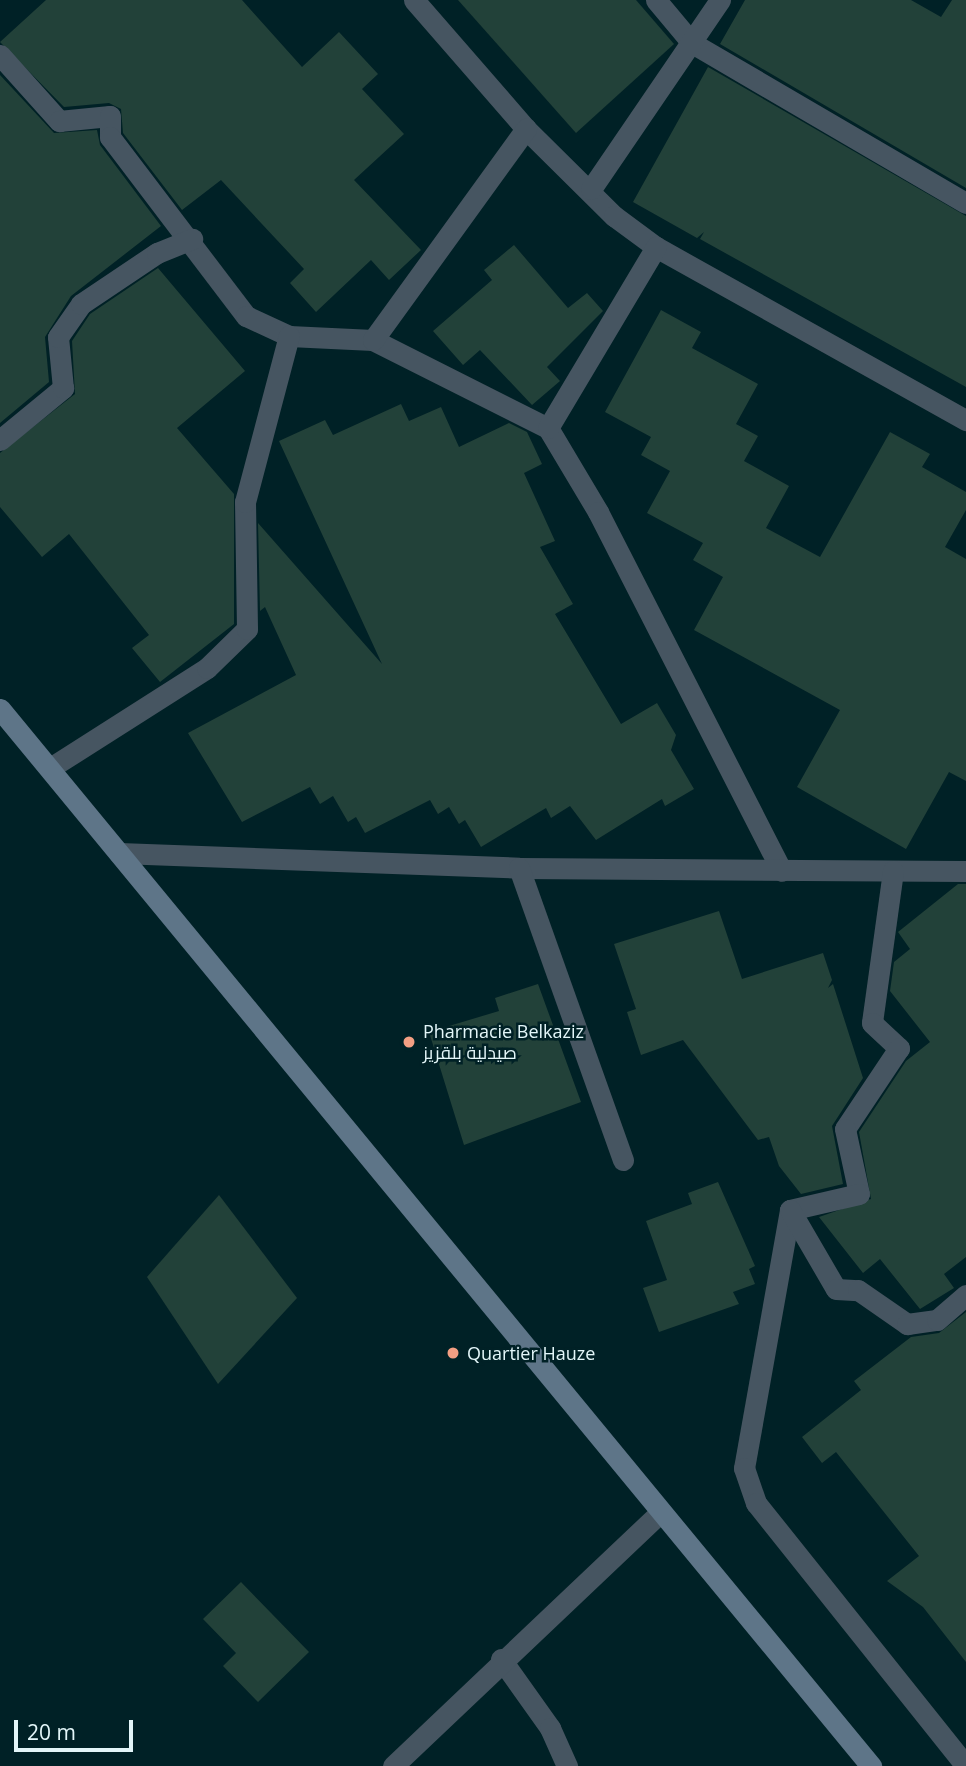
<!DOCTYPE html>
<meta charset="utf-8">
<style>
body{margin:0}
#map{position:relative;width:966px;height:1766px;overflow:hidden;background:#002126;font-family:"Open Sans",Cairo,sans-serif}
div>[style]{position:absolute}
.building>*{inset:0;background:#224139}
.minor>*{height:21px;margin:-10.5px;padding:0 10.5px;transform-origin:10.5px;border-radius:10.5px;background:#465561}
.secondary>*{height:21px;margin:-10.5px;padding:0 10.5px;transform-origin:10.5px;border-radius:10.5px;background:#5e7588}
.dots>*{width:19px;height:19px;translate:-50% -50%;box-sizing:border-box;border:4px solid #002126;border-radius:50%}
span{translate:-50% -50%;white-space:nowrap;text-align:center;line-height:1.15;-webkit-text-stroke:5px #002126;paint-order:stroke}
.poi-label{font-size:18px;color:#e3f6f9}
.left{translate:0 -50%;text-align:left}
.scale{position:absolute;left:14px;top:1720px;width:119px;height:32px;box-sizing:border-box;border:4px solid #e3f6f9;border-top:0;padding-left:9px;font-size:21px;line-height:24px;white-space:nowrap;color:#e3f6f9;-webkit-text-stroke:5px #002126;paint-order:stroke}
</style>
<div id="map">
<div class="building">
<div style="clip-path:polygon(46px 0,242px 0,302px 67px,339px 32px,378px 74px,362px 89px,404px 134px,354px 180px,421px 250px,389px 280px,371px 260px,316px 312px,290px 283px,304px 269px,221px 180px,182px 210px,123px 133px,121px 109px,109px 103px,64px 107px,0 42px)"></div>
<div style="clip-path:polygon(458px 0,636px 0,674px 44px,576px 133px)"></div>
<div style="clip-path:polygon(745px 0,911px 0,941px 17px,952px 0,966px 0,966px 188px,720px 44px)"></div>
<div style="clip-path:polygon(708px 67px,966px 216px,966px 387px,700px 239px,704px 232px,697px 238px,633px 202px)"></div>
<div style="clip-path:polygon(0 75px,54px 133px,97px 130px,100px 145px,161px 226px,71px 296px,45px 337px,49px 382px,0 423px)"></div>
<div style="clip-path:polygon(514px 245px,568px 308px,587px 293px,603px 311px,547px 367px,560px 381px,532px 405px,480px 350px,463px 365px,433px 331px,492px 280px,484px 270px)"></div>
<div style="clip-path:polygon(158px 268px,245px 371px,177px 428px,234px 494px,234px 624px,160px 682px,132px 648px,149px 635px,69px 534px,42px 557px,0 507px,0 453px,75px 394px,72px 341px,90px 314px)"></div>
<div style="clip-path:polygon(661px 310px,701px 332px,692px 348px,758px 384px,736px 424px,758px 436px,744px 461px,789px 486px,766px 528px,820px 557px,890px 432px,930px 454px,922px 467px,966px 492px,966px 510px,945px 547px,966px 559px,966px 781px,949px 772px,906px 849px,797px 787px,840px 710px,694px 630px,723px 577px,693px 560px,703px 543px,647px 513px,670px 471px,641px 455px,651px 437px,605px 412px)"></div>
<div style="clip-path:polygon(401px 404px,409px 421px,441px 407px,459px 447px,509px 423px,527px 432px,542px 464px,524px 473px,555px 541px,540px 547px,573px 604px,555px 614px,621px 724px,657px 703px,676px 735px,671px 750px,694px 789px,665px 806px,662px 799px,596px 840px,570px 806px,551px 818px,546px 808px,481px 847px,465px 820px,459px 824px,449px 807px,438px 814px,430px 800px,365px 833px,356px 817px,348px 822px,333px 796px,320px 804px,310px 787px,242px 822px,188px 733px,296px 675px,265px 607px,260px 611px,258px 523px,382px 664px,279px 441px,325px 420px,333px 435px)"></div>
<div style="clip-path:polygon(958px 884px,966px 884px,966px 1257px,944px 1274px,954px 1288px,920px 1309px,880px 1259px,863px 1273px,819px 1217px,871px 1199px,859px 1132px,906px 1061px,930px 1042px,890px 991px,894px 962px,910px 949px,898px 932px)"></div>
<div style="clip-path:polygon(719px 911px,742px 979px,823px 953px,832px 980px,828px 988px,833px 984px,863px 1078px,832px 1126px,843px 1184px,801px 1194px,779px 1166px,769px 1137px,758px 1140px,683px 1040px,641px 1055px,627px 1012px,636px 1009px,614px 944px)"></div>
<div style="clip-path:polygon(538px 984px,581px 1102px,464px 1145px,429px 1032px,499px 1011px,495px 998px)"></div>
<div style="clip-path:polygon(718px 1182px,755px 1266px,749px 1269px,755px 1284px,733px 1292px,739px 1304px,659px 1332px,643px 1288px,667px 1280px,646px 1221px,692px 1204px,688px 1193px)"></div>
<div style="clip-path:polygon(219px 1195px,297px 1298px,218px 1384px,147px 1277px)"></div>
<div style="clip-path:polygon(966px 1312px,966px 1662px,923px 1607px,887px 1581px,919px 1556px,836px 1452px,822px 1463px,802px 1437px,861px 1390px,854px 1381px,911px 1337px,939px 1333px)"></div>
<div style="clip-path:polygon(241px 1582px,309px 1652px,258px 1702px,223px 1666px,236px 1653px,203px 1619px)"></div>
</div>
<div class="minor">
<div style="left:414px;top:0;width:171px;rotate:49deg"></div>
<div style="left:526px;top:129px;width:124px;rotate:44.7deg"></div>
<div style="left:614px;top:216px;width:52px;rotate:36.4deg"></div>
<div style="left:656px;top:247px;width:355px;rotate:29.2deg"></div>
<div style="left:656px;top:0;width:56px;rotate:50.1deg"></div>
<div style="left:692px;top:43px;width:317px;rotate:30.3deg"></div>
<div style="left:0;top:55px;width:89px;rotate:48.2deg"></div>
<div style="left:59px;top:121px;width:51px;rotate:-5.6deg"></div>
<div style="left:110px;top:116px;width:21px;rotate:90deg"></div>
<div style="left:110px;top:137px;width:225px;rotate:52.8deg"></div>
<div style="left:246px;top:316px;width:47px;rotate:24.9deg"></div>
<div style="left:289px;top:336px;width:84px;rotate:2.7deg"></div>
<div style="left:373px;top:340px;width:196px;rotate:26.7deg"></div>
<div style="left:548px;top:428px;width:98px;rotate:59.2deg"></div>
<div style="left:598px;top:512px;width:403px;rotate:62.9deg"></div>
<div style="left:591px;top:189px;width:229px;rotate:-55.7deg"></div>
<div style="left:373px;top:340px;width:261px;rotate:-54.1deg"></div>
<div style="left:548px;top:428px;width:211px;rotate:-59.2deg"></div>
<div style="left:0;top:440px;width:82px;rotate:-39.5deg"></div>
<div style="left:63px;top:388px;width:51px;rotate:-95.6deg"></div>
<div style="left:58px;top:337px;width:40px;rotate:-55.1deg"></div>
<div style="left:81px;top:304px;width:92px;rotate:-33.9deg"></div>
<div style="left:157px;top:253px;width:38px;rotate:-22deg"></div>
<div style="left:50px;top:768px;width:186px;rotate:-32.5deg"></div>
<div style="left:207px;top:668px;width:56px;rotate:-44.3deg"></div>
<div style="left:247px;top:629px;width:127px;rotate:-90.9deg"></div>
<div style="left:245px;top:502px;width:172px;rotate:-75.2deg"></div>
<div style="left:119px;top:853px;width:400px;rotate:2.1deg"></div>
<div style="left:519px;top:868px;width:447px;rotate:0.4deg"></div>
<div style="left:519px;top:868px;width:310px;rotate:70.4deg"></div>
<div style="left:893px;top:871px;width:153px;rotate:97.9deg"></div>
<div style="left:872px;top:1023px;width:37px;rotate:43deg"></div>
<div style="left:899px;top:1048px;width:97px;rotate:123.7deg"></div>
<div style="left:845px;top:1129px;width:66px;rotate:77.8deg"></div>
<div style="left:859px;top:1194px;width:71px;rotate:166.9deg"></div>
<div style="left:790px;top:1210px;width:262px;rotate:100.1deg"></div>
<div style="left:744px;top:1468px;width:37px;rotate:71deg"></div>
<div style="left:756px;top:1503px;width:337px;rotate:51.4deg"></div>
<div style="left:790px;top:1210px;width:91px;rotate:59.8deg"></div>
<div style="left:836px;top:1289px;width:22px;rotate:3deg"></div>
<div style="left:858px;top:1290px;width:60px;rotate:34.8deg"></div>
<div style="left:907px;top:1324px;width:30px;rotate:-8deg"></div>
<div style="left:937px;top:1320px;width:38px;rotate:-41deg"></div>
<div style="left:501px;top:1659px;width:85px;rotate:54.6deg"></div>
<div style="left:550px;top:1728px;width:42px;rotate:65.9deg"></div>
<div style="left:393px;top:1766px;width:369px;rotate:-43.5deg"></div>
</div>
<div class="secondary">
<div style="left:0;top:709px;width:1370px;rotate:50.51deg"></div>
</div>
<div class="dots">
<div style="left:409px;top:1042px;background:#f39f83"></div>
<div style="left:453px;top:1353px;background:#f39f83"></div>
</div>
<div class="poi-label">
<span class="left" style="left:423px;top:1042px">Pharmacie Belkaziz<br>صيدلية بلقزيز</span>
<span class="left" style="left:467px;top:1353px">Quartier Hauze</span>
</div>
<div class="scale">20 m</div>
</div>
